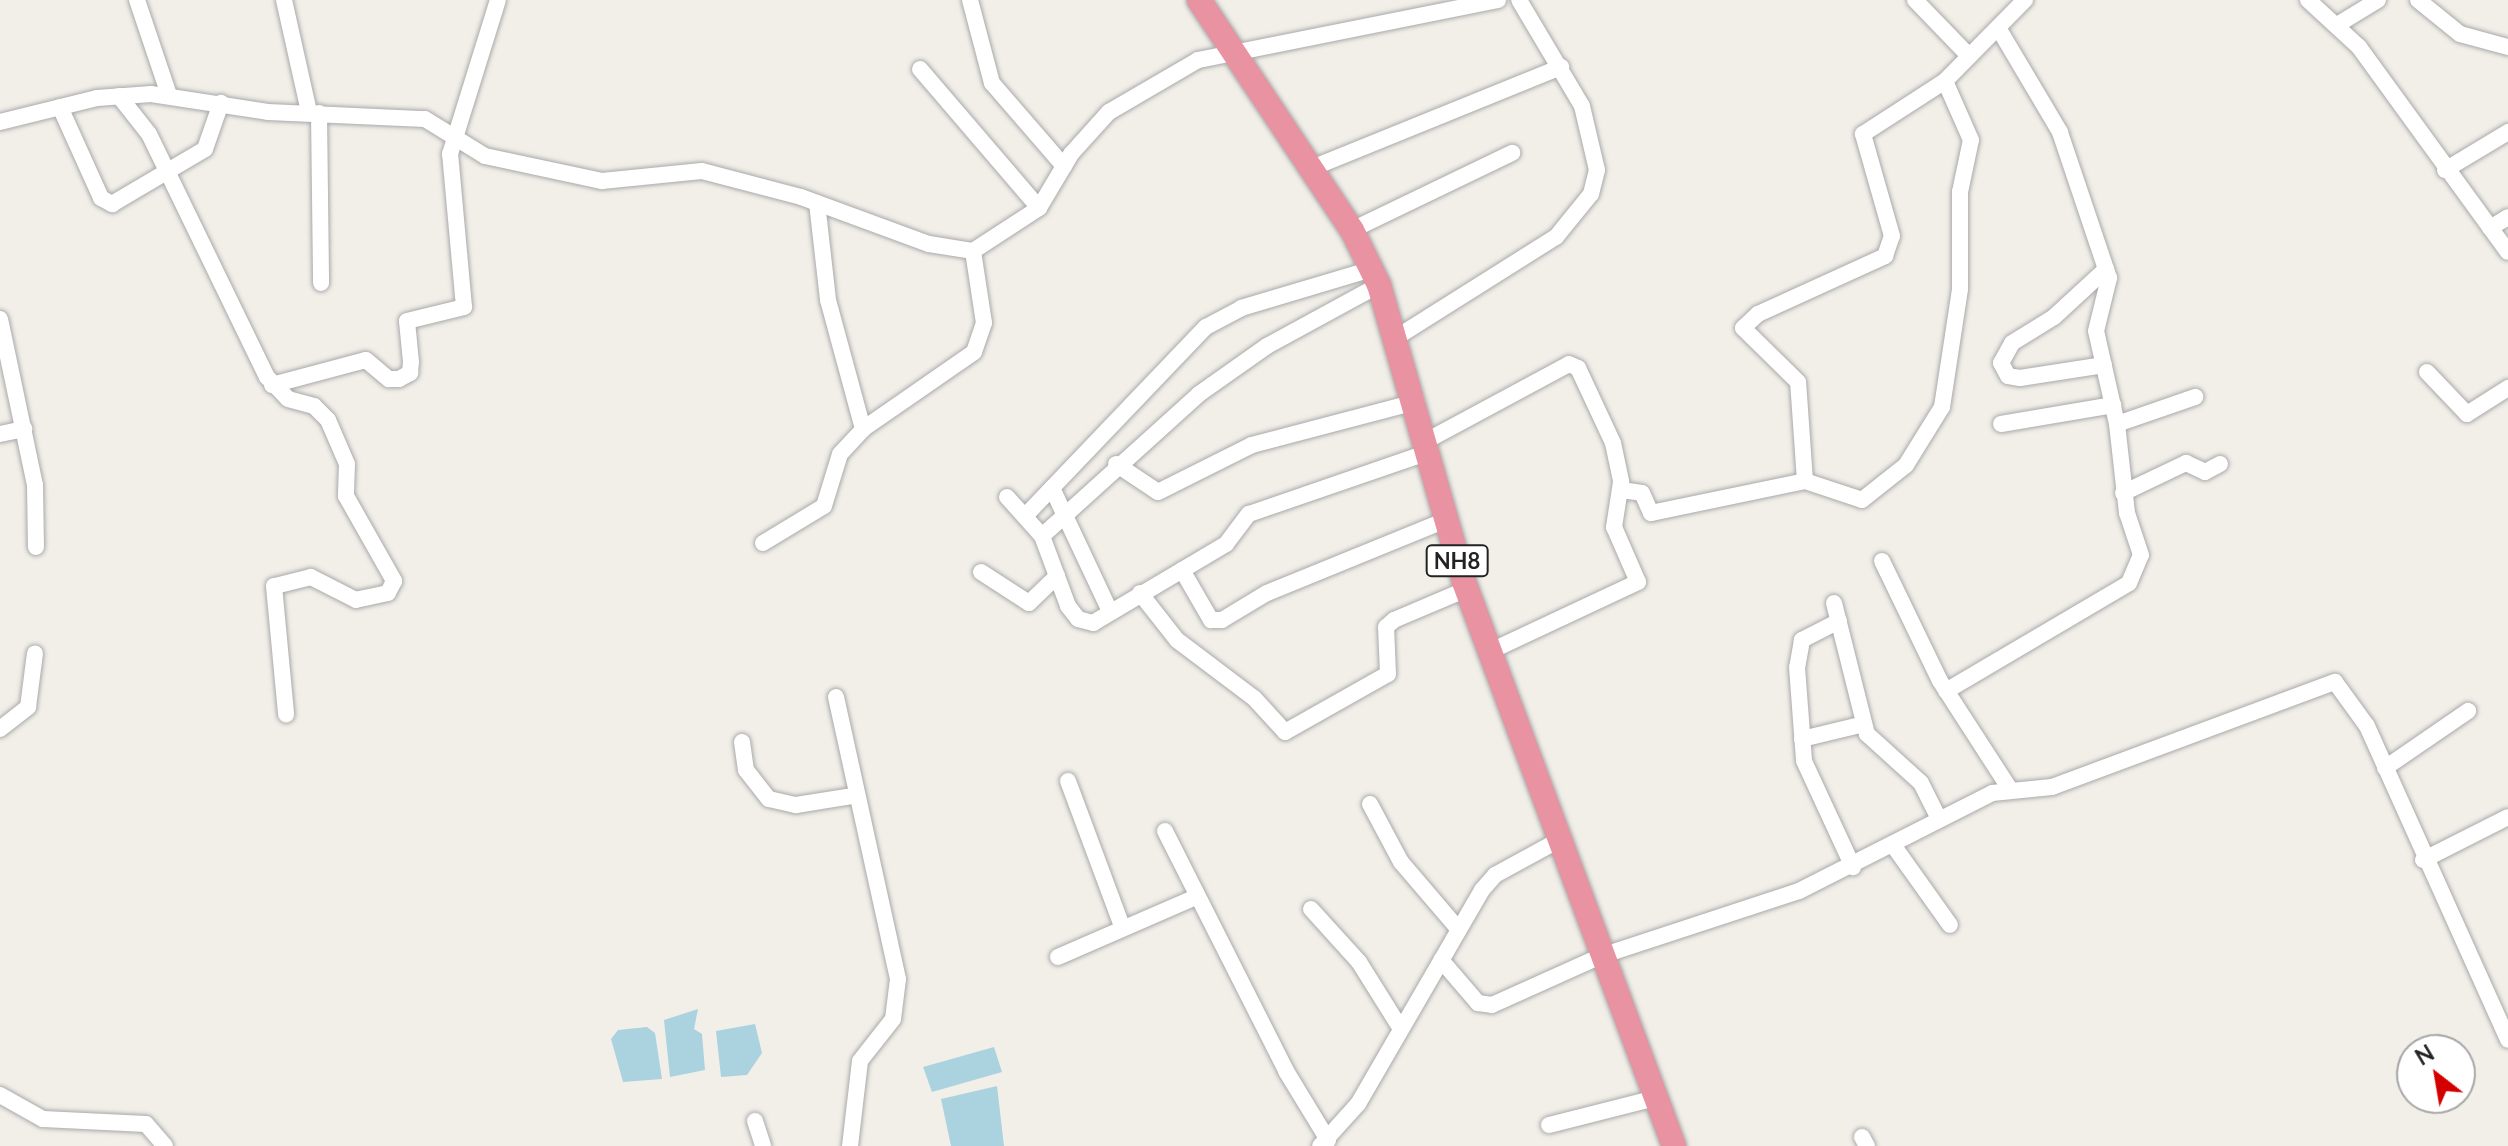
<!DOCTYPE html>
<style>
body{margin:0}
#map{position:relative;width:2508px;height:1146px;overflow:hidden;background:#f2efe9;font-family:Lato,sans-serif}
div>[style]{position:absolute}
.water>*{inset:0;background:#aad3df}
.roads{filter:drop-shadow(0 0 2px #a9a9a9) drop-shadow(0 0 2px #a9a9a9)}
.minor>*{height:16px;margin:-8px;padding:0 8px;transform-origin:8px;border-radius:8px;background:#fff}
.highway>*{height:24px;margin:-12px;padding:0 12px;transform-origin:12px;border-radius:12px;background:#e892a2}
span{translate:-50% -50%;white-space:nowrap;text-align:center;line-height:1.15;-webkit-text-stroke:8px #fff;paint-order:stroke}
.shield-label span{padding:2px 6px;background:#fff;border:2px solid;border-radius:6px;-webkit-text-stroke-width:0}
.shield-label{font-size:22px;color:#222;font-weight:700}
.north{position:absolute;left:2396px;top:1034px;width:80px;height:80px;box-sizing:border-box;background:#fff;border:2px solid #a7a7a7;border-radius:50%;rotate:329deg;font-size:22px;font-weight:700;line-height:32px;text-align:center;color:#222}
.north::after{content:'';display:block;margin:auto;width:28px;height:36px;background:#d40000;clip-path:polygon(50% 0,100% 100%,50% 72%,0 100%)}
</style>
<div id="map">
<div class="water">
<div style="clip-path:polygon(698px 1009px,694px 1029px,702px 1034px,705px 1070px,670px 1077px,664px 1020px)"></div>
<div style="clip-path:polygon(755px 1024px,762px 1053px,747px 1075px,721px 1077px,716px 1031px)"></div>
<div style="clip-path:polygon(647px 1027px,655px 1033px,662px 1079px,623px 1082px,611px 1039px,618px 1030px)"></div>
<div style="clip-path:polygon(994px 1047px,1002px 1072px,932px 1092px,923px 1067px)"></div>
<div style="clip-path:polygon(997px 1086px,1004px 1146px,951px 1146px,941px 1099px)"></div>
</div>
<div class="roads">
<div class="minor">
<div style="left:137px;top:0;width:100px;rotate:71.4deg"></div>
<div style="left:284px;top:0;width:115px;rotate:77.4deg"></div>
<div style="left:970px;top:0;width:86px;rotate:75.2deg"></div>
<div style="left:992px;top:83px;width:110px;rotate:49.1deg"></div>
<div style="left:1915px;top:0;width:78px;rotate:46deg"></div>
<div style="left:2308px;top:0;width:69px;rotate:42.7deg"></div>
<div style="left:2359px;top:47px;width:253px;rotate:54deg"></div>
<div style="left:2418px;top:0;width:54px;rotate:39deg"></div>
<div style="left:2460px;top:34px;width:50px;rotate:15.2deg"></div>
<div style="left:2337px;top:25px;width:48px;rotate:-31.4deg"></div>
<div style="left:920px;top:69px;width:183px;rotate:49.4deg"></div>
<div style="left:119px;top:96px;width:48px;rotate:51.7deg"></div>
<div style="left:149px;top:134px;width:270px;rotate:64.1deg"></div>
<div style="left:267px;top:377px;width:30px;rotate:46deg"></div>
<div style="left:288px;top:399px;width:27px;rotate:15deg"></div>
<div style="left:314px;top:406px;width:20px;rotate:45deg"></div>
<div style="left:328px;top:420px;width:48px;rotate:66.6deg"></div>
<div style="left:347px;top:464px;width:32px;rotate:92deg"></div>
<div style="left:346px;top:496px;width:98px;rotate:60.5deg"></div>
<div style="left:394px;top:581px;width:13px;rotate:117deg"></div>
<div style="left:388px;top:593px;width:33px;rotate:168deg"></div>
<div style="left:356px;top:600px;width:51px;rotate:-152.9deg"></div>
<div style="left:311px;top:577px;width:38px;rotate:166deg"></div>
<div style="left:274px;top:586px;width:129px;rotate:84.6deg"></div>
<div style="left:60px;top:107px;width:100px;rotate:65.7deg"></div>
<div style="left:101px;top:198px;width:13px;rotate:29deg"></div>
<div style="left:112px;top:204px;width:108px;rotate:-30.6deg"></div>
<div style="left:205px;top:149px;width:49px;rotate:-70.8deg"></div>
<div style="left:319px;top:113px;width:170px;rotate:89.3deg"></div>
<div style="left:0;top:122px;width:100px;rotate:-13.9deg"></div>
<div style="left:97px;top:98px;width:54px;rotate:-4.2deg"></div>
<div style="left:151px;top:94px;width:118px;rotate:8.7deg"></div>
<div style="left:268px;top:112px;width:157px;rotate:2.6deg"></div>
<div style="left:425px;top:119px;width:70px;rotate:31.7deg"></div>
<div style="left:485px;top:156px;width:120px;rotate:12.1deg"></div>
<div style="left:602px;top:181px;width:100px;rotate:-5.7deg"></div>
<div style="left:702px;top:171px;width:102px;rotate:14.7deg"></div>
<div style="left:801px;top:197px;width:136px;rotate:20.2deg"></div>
<div style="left:929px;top:244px;width:45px;rotate:9deg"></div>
<div style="left:973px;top:251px;width:79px;rotate:-33.1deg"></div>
<div style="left:1039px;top:208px;width:63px;rotate:-59.3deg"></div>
<div style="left:1071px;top:154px;width:57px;rotate:-47.9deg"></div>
<div style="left:1109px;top:112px;width:103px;rotate:-30.3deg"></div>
<div style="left:1198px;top:60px;width:306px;rotate:-11.3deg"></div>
<div style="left:1312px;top:168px;width:269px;rotate:-22.1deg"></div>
<div style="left:2445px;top:170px;width:74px;rotate:-31.1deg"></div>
<div style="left:817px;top:203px;width:98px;rotate:83.5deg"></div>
<div style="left:828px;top:300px;width:134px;rotate:74.8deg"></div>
<div style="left:2490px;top:228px;width:21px;rotate:-31deg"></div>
<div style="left:1352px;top:230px;width:178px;rotate:-25.7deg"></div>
<div style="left:0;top:319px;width:170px;rotate:78.1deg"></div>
<div style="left:35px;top:485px;width:62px;rotate:89.1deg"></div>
<div style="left:1397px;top:337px;width:188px;rotate:-32.2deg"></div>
<div style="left:1556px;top:237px;width:55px;rotate:-50.9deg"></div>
<div style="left:1591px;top:194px;width:25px;rotate:-76deg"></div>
<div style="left:1597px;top:170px;width:66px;rotate:-103.2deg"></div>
<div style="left:1582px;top:106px;width:123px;rotate:-120.7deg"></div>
<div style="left:2104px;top:365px;width:85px;rotate:171.2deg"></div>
<div style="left:2020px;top:378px;width:12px;rotate:-171deg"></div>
<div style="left:2008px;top:376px;width:15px;rotate:-118deg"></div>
<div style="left:2001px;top:363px;width:23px;rotate:-61deg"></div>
<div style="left:2012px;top:343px;width:49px;rotate:-31.8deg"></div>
<div style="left:2054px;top:317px;width:71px;rotate:-42.7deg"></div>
<div style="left:2427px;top:372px;width:58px;rotate:46.4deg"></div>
<div style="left:2467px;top:414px;width:49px;rotate:-32.4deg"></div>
<div style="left:272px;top:385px;width:97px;rotate:-14.9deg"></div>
<div style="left:366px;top:360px;width:30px;rotate:40deg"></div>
<div style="left:389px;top:379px;width:10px"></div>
<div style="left:399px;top:379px;width:13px;rotate:-29deg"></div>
<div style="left:410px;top:373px;width:11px;rotate:-85deg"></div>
<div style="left:411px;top:362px;width:41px;rotate:-95.6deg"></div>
<div style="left:407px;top:321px;width:59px;rotate:-13.8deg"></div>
<div style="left:464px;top:307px;width:154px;rotate:-95.2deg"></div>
<div style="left:450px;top:154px;width:161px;rotate:-72.7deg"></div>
<div style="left:2001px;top:424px;width:114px;rotate:-9.6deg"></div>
<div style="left:2117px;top:424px;width:83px;rotate:-19.1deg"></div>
<div style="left:0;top:434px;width:25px;rotate:-12deg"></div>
<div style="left:1426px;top:441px;width:162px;rotate:-28.3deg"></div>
<div style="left:1569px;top:364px;width:10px;rotate:24deg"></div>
<div style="left:1578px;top:368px;width:83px;rotate:65deg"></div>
<div style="left:1613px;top:443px;width:40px;rotate:78deg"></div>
<div style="left:1621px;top:482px;width:46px;rotate:98.8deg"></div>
<div style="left:1614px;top:527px;width:60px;rotate:66.4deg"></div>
<div style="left:1638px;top:582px;width:162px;rotate:154.9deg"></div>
<div style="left:1116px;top:464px;width:50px;rotate:33.7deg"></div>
<div style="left:1158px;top:492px;width:105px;rotate:-26.6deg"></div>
<div style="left:1252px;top:445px;width:170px;rotate:-14.7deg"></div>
<div style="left:1805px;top:481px;width:60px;rotate:18.4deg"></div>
<div style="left:1862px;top:500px;width:56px;rotate:-38.5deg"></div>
<div style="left:1906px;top:465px;width:68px;rotate:-58.2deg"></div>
<div style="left:1942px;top:407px;width:119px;rotate:-81.3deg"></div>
<div style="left:1960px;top:289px;width:97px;rotate:-90deg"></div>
<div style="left:1960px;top:192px;width:53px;rotate:-78.1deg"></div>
<div style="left:1971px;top:140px;width:64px;rotate:-113.8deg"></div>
<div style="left:1052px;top:488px;width:136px;rotate:64.8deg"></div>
<div style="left:1621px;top:490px;width:21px;rotate:8deg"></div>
<div style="left:1642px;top:493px;width:22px;rotate:66deg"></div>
<div style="left:1651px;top:513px;width:157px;rotate:-11.7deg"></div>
<div style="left:1805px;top:481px;width:99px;rotate:-94deg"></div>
<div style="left:1798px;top:382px;width:77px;rotate:-135.5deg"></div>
<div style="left:1743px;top:328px;width:21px;rotate:-43deg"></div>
<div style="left:1758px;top:314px;width:140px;rotate:-24.5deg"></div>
<div style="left:1885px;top:256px;width:21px;rotate:-71deg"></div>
<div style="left:1892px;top:236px;width:106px;rotate:-105.9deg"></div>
<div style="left:1863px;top:134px;width:98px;rotate:-32.9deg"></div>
<div style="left:1945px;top:81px;width:114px;rotate:-45.4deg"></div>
<div style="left:2123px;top:493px;width:70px;rotate:-25.5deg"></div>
<div style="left:2186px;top:463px;width:21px;rotate:25deg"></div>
<div style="left:2205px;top:472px;width:17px;rotate:-28deg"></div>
<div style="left:1007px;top:497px;width:52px;rotate:48.1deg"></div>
<div style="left:1042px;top:536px;width:75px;rotate:69.6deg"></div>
<div style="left:1068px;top:606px;width:16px;rotate:52deg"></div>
<div style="left:1078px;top:619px;width:16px;rotate:15deg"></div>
<div style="left:1093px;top:623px;width:155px;rotate:-30.7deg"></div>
<div style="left:1226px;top:544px;width:38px;rotate:-53deg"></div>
<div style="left:1249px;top:514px;width:190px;rotate:-19deg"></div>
<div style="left:1027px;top:514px;width:259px;rotate:-46.3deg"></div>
<div style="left:1206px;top:327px;width:40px;rotate:-28deg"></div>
<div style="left:1241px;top:308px;width:137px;rotate:-16.6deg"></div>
<div style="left:1042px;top:536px;width:212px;rotate:-42.1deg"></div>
<div style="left:1199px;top:394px;width:83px;rotate:-35.2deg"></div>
<div style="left:1267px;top:346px;width:128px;rotate:-28.6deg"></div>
<div style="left:763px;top:543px;width:71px;rotate:-31.2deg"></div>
<div style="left:824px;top:506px;width:54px;rotate:-72.9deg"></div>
<div style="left:840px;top:454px;width:34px;rotate:-47deg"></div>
<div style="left:863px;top:429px;width:135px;rotate:-34.7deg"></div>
<div style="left:974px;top:352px;width:31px;rotate:-71deg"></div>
<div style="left:984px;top:323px;width:73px;rotate:-98.7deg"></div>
<div style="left:1882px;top:561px;width:133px;rotate:64.2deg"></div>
<div style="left:1940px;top:681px;width:129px;rotate:57.1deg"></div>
<div style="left:1182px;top:570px;width:58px;rotate:59.9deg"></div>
<div style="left:1211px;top:620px;width:11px"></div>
<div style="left:1222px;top:620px;width:52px;rotate:-31deg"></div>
<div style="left:1267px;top:593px;width:193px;rotate:-22.2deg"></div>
<div style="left:981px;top:572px;width:57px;rotate:32.9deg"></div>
<div style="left:1029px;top:603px;width:39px;rotate:-44deg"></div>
<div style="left:1140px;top:593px;width:60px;rotate:51.8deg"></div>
<div style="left:1177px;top:640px;width:96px;rotate:37deg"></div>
<div style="left:1254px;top:698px;width:46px;rotate:47.6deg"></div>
<div style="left:1285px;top:732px;width:118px;rotate:-29.4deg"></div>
<div style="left:1388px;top:674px;width:47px;rotate:-92.4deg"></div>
<div style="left:1386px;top:627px;width:11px;rotate:-41deg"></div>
<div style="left:1394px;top:620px;width:79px;rotate:-23deg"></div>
<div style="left:1834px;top:603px;width:135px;rotate:75.9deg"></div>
<div style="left:1867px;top:734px;width:73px;rotate:42.2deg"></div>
<div style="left:1921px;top:783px;width:40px;rotate:63.4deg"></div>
<div style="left:1839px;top:621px;width:42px;rotate:152.8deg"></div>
<div style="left:1802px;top:640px;width:27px;rotate:100deg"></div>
<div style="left:1797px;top:667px;width:94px;rotate:85.7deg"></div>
<div style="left:1804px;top:761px;width:117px;rotate:65.2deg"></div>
<div style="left:1946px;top:691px;width:212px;rotate:-30.5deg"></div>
<div style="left:2129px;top:583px;width:30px;rotate:-67deg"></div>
<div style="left:2141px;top:555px;width:44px;rotate:-108.4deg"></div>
<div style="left:2127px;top:513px;width:90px;rotate:-96.4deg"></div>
<div style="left:2117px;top:424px;width:95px;rotate:-102.7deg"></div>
<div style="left:2096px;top:331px;width:55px;rotate:-76.2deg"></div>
<div style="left:2109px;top:278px;width:154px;rotate:-108.6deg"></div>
<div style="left:2060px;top:132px;width:117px;rotate:-120.7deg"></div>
<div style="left:836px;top:697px;width:289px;rotate:77.6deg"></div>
<div style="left:898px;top:979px;width:40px;rotate:97.1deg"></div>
<div style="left:893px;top:1019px;width:53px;rotate:128.2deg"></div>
<div style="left:860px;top:1061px;width:86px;rotate:96.7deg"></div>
<div style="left:0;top:729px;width:36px;rotate:-38deg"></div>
<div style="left:28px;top:707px;width:54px;rotate:-82.6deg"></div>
<div style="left:1802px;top:739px;width:64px;rotate:-13.6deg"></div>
<div style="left:742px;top:742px;width:28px;rotate:82deg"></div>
<div style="left:746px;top:770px;width:37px;rotate:52deg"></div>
<div style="left:769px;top:799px;width:28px;rotate:13deg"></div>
<div style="left:796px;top:805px;width:58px;rotate:-9deg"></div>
<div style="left:2385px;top:768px;width:101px;rotate:-34.5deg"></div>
<div style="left:1068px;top:781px;width:155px;rotate:69.6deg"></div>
<div style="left:1370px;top:804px;width:66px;rotate:61.9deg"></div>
<div style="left:1401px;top:862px;width:89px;rotate:49.5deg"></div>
<div style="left:1165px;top:831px;width:269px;rotate:63.2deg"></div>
<div style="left:1286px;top:1071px;width:81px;rotate:58.7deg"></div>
<div style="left:1893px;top:845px;width:98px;rotate:54.5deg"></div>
<div style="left:2423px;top:860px;width:95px;rotate:-26.8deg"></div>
<div style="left:1311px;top:909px;width:72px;rotate:47.8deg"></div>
<div style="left:1359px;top:962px;width:79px;rotate:57.9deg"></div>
<div style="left:1058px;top:957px;width:150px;rotate:-23.5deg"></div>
<div style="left:1441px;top:960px;width:57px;rotate:49.3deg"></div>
<div style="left:1478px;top:1003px;width:14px;rotate:8deg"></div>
<div style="left:1492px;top:1005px;width:120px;rotate:-24.2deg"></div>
<div style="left:1601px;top:956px;width:208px;rotate:-18.2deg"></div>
<div style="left:1799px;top:891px;width:216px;rotate:-26.9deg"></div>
<div style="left:1992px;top:793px;width:60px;rotate:-5.7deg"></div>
<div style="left:2052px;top:787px;width:302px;rotate:-20.4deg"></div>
<div style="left:2335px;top:682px;width:54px;rotate:54deg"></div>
<div style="left:2367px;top:726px;width:344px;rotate:65.8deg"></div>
<div style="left:0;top:1095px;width:49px;rotate:29.2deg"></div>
<div style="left:43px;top:1119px;width:103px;rotate:2.8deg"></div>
<div style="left:146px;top:1124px;width:29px;rotate:49deg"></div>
<div style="left:755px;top:1121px;width:26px;rotate:72deg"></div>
<div style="left:1549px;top:1125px;width:110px;rotate:-14.2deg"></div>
<div style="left:1862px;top:1137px;width:10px;rotate:61deg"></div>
<div style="left:1320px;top:1146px;width:57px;rotate:-47.9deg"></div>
<div style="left:1358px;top:1104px;width:247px;rotate:-59.9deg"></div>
<div style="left:1482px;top:890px;width:20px;rotate:-49deg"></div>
<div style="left:1495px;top:875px;width:71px;rotate:-28.7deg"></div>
</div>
<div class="highway">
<div style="left:1199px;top:0;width:276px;rotate:56.4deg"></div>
<div style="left:1352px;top:230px;width:61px;rotate:63.9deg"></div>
<div style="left:1379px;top:285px;width:309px;rotate:74deg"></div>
<div style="left:1464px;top:582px;width:602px;rotate:69.58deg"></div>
</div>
</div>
<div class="shield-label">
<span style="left:1457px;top:561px">NH8</span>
</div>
<div class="north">N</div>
</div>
